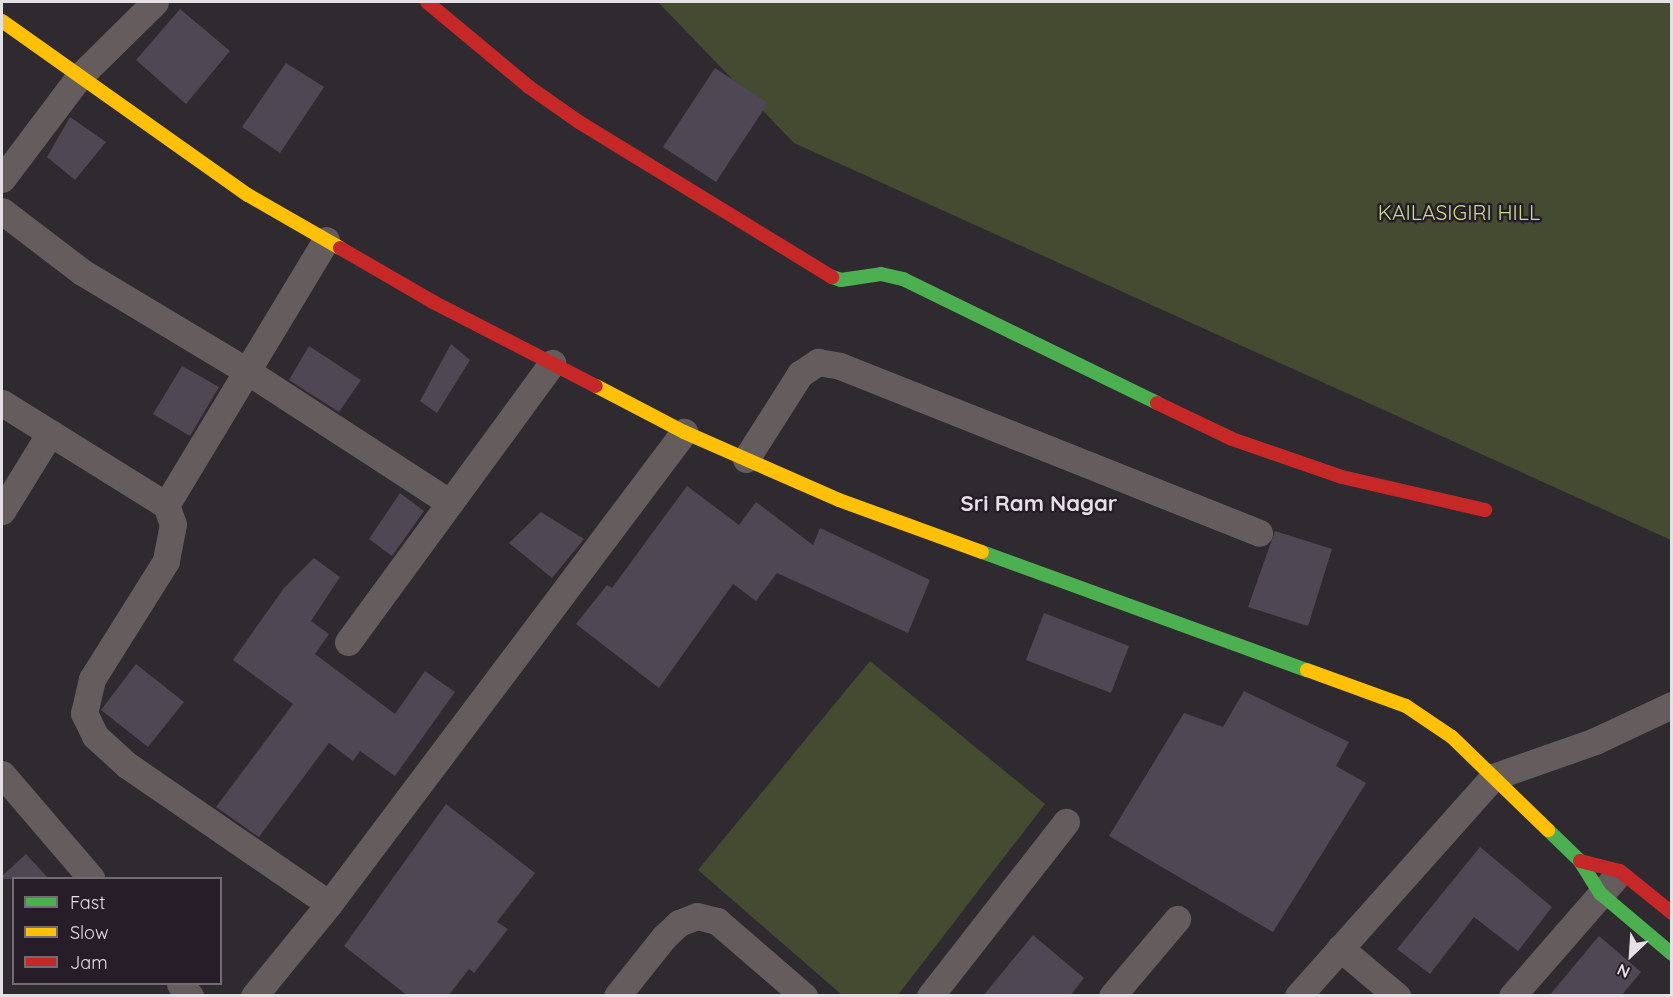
<!DOCTYPE html>
<style>
body{margin:0}
#map{position:relative;width:1673px;height:997px;overflow:hidden;background:#2f2a2f;font-family:Quicksand,sans-serif}
div>[style]{position:absolute}
.green>*{inset:0;background:#444b31}
.building>*{inset:0;background:#4f4753}
.street>*{height:27px;margin:-13.5px;padding:0 13.5px;transform-origin:13.5px;border-radius:13.5px;background:#655d5d}
.fast>*{height:14px;margin:-7px;padding:0 7px;transform-origin:7px;border-radius:7px;background:#4caf50}
.slow>*{height:14px;margin:-7px;padding:0 7px;transform-origin:7px;border-radius:7px;background:#ffc107}
.jam>*{height:14px;margin:-7px;padding:0 7px;transform-origin:7px;border-radius:7px;background:#c62828}
span{translate:-50% -50%;white-space:nowrap;text-align:center;line-height:1.15;-webkit-text-stroke:5px #261d28;paint-order:stroke}
.park-label{font-size:21px;color:#c6de8b}
.neighbourhood-label{font-size:22px;color:#e5dfe6;font-weight:700}
.frame{position:absolute;inset:0;border:3px solid #e5dfe6;pointer-events:none}
.legend{position:absolute;left:12px;top:877px;width:210px;height:108px;box-sizing:border-box;background:#261d28;border:2px solid #726b74;margin:0;padding:8px 10px;list-style:none;font-size:18px;color:#e5dfe6}
.legend li{display:flex;align-items:center;gap:12px;height:30px}
.legend b{width:30px;border:2px solid #726b74}
.north{position:absolute;left:1601px;top:925px;width:60px;height:60px;-webkit-text-stroke:4px #261d28;paint-order:stroke;rotate:205deg;font-size:16px;font-weight:700;line-height:24px;text-align:center;color:#e5dfe6}
.north::after{content:'';display:block;margin:auto;width:21px;height:27px;background:#e5dfe6;clip-path:polygon(50% 0,100% 100%,50% 72%,0 100%)}
</style>
<div id="map">
<div class="green">
<div style="clip-path:polygon(658px 2px,1671px 2px,1671px 540px,794px 143px)"></div>
<div style="clip-path:polygon(870px 661px,1045px 804px,898px 995px,842px 995px,698px 870px)"></div>
</div>
<div class="building">
<div style="clip-path:polygon(180px 9px,230px 51px,186px 104px,136px 60px)"></div>
<div style="clip-path:polygon(286px 63px,324px 87px,280px 153px,242px 127px)"></div>
<div style="clip-path:polygon(715px 68px,768px 103px,716px 182px,663px 147px)"></div>
<div style="clip-path:polygon(70px 117px,106px 142px,75px 180px,47px 157px)"></div>
<div style="clip-path:polygon(451px 344px,470px 360px,437px 413px,420px 401px)"></div>
<div style="clip-path:polygon(309px 346px,361px 380px,339px 412px,289px 380px)"></div>
<div style="clip-path:polygon(182px 366px,219px 387px,190px 436px,153px 414px)"></div>
<div style="clip-path:polygon(687px 486px,739px 525px,756px 502px,813px 545px,820px 528px,930px 580px,908px 633px,777px 573px,756px 601px,733px 584px,659px 688px,576px 624px,607px 585px,612px 588px)"></div>
<div style="clip-path:polygon(400px 493px,424px 511px,392px 556px,369px 539px)"></div>
<div style="clip-path:polygon(541px 512px,584px 539px,552px 578px,509px 543px)"></div>
<div style="clip-path:polygon(1275px 531px,1332px 549px,1308px 626px,1248px 607px)"></div>
<div style="clip-path:polygon(314px 558px,340px 577px,311px 621px,329px 634px,315px 654px,395px 714px,425px 671px,455px 692px,395px 776px,360px 751px,353px 761px,329px 743px,259px 837px,216px 807px,293px 704px,233px 660px,284px 588px)"></div>
<div style="clip-path:polygon(1044px 613px,1129px 646px,1111px 693px,1026px 660px)"></div>
<div style="clip-path:polygon(136px 664px,184px 702px,148px 747px,101px 710px)"></div>
<div style="clip-path:polygon(1244px 691px,1349px 742px,1336px 766px,1366px 783px,1273px 932px,1109px 836px,1184px 713px,1223px 727px)"></div>
<div style="clip-path:polygon(446px 804px,535px 873px,497px 922px,508px 929px,474px 973px,469px 969px,448px 996px,408px 996px,344px 946px)"></div>
<div style="clip-path:polygon(1480px 847px,1552px 907px,1518px 951px,1474px 917px,1430px 974px,1397px 949px)"></div>
<div style="clip-path:polygon(26px 854px,49px 879px,2px 879px,2px 876px)"></div>
<div style="clip-path:polygon(1033px 935px,1084px 978px,1070px 996px,983px 996px)"></div>
<div style="clip-path:polygon(1599px 936px,1641px 972px,1621px 996px,1549px 996px)"></div>
</div>
<div class="street">
<div style="left:2px;top:179px;width:126px;rotate:-53deg"></div>
<div style="left:78px;top:78px;width:108px;rotate:-44.6deg"></div>
<div style="left:2px;top:211px;width:101px;rotate:37.3deg"></div>
<div style="left:82px;top:272px;width:192px;rotate:31deg"></div>
<div style="left:247px;top:371px;width:242px;rotate:33deg"></div>
<div style="left:326px;top:240px;width:310px;rotate:121.1deg"></div>
<div style="left:166px;top:505px;width:20px;rotate:70deg"></div>
<div style="left:173px;top:524px;width:38px;rotate:101deg"></div>
<div style="left:166px;top:561px;width:139px;rotate:122.1deg"></div>
<div style="left:92px;top:679px;width:35px;rotate:103deg"></div>
<div style="left:84px;top:713px;width:25px;rotate:64deg"></div>
<div style="left:95px;top:736px;width:43px;rotate:42.2deg"></div>
<div style="left:127px;top:765px;width:245px;rotate:34.5deg"></div>
<div style="left:2px;top:403px;width:193px;rotate:31.9deg"></div>
<div style="left:746px;top:459px;width:101px;rotate:-57.6deg"></div>
<div style="left:800px;top:374px;width:22px;rotate:-34deg"></div>
<div style="left:818px;top:362px;width:22px;rotate:10deg"></div>
<div style="left:840px;top:366px;width:451px;rotate:21.7deg"></div>
<div style="left:2px;top:511px;width:92px;rotate:-58.4deg"></div>
<div style="left:348px;top:642px;width:346px;rotate:-53.8deg"></div>
<div style="left:2px;top:774px;width:137px;rotate:49.4deg"></div>
<div style="left:1340px;top:948px;width:75px;rotate:40.1deg"></div>
<div style="left:180px;top:984px;width:16px;rotate:50deg"></div>
<div style="left:254px;top:996px;width:119px;rotate:-50.8deg"></div>
<div style="left:329px;top:904px;width:591px;rotate:-53.05deg"></div>
<div style="left:617px;top:996px;width:75px;rotate:-51.5deg"></div>
<div style="left:664px;top:937px;width:21px;rotate:-43deg"></div>
<div style="left:679px;top:923px;width:19px;rotate:-21deg"></div>
<div style="left:697px;top:916px;width:21px;rotate:14deg"></div>
<div style="left:717px;top:921px;width:115px;rotate:40.8deg"></div>
<div style="left:930px;top:996px;width:221px;rotate:-52deg"></div>
<div style="left:1112px;top:996px;width:101px;rotate:-49.8deg"></div>
<div style="left:1298px;top:996px;width:293px;rotate:-48.3deg"></div>
<div style="left:1493px;top:777px;width:108px;rotate:-19.4deg"></div>
<div style="left:1595px;top:741px;width:85px;rotate:-25.1deg"></div>
<div style="left:1512px;top:996px;width:155px;rotate:-48.9deg"></div>
</div>
<div class="fast">
<div style="left:832px;top:277px;width:9px;rotate:18deg"></div>
<div style="left:841px;top:280px;width:40px;rotate:-8.5deg"></div>
<div style="left:881px;top:274px;width:23px;rotate:13deg"></div>
<div style="left:903px;top:279px;width:283px;rotate:26deg"></div>
<div style="left:982px;top:552px;width:346px;rotate:20deg"></div>
<div style="left:1548px;top:830px;width:45px;rotate:44.1deg"></div>
<div style="left:1580px;top:861px;width:39px;rotate:58deg"></div>
<div style="left:1601px;top:894px;width:93px;rotate:40.2deg"></div>
</div>
<div class="slow">
<div style="left:2px;top:21px;width:301px;rotate:35.3deg"></div>
<div style="left:248px;top:195px;width:106px;rotate:29.9deg"></div>
<div style="left:596px;top:386px;width:99px;rotate:27.6deg"></div>
<div style="left:684px;top:432px;width:169px;rotate:23.7deg"></div>
<div style="left:839px;top:500px;width:152px;rotate:20deg"></div>
<div style="left:1307px;top:670px;width:105px;rotate:20deg"></div>
<div style="left:1406px;top:706px;width:55px;rotate:34deg"></div>
<div style="left:1452px;top:737px;width:134px;rotate:44.1deg"></div>
</div>
<div class="jam">
<div style="left:427px;top:2px;width:133px;rotate:39.8deg"></div>
<div style="left:529px;top:87px;width:61px;rotate:35deg"></div>
<div style="left:579px;top:122px;width:297px;rotate:31.5deg"></div>
<div style="left:340px;top:248px;width:108px;rotate:30.1deg"></div>
<div style="left:433px;top:302px;width:183px;rotate:27.3deg"></div>
<div style="left:1157px;top:403px;width:83px;rotate:25.6deg"></div>
<div style="left:1232px;top:439px;width:116px;rotate:19.1deg"></div>
<div style="left:1342px;top:477px;width:147px;rotate:13deg"></div>
<div style="left:1580px;top:861px;width:41px;rotate:14deg"></div>
<div style="left:1620px;top:871px;width:67px;rotate:38.9deg"></div>
</div>
<div class="park-label">
<span style="left:1459px;top:212px">KAILASIGIRI HILL</span>
</div>
<div class="neighbourhood-label">
<span style="left:1039px;top:504px">Sri Ram Nagar</span>
</div>
<div class="frame"></div>
<ul class="legend">
<li><b style="height:8px;background:#4caf50"></b>Fast</li>
<li><b style="height:8px;background:#ffc107"></b>Slow</li>
<li><b style="height:8px;background:#c62828"></b>Jam</li>
</ul>
<div class="north">N</div>
</div>
